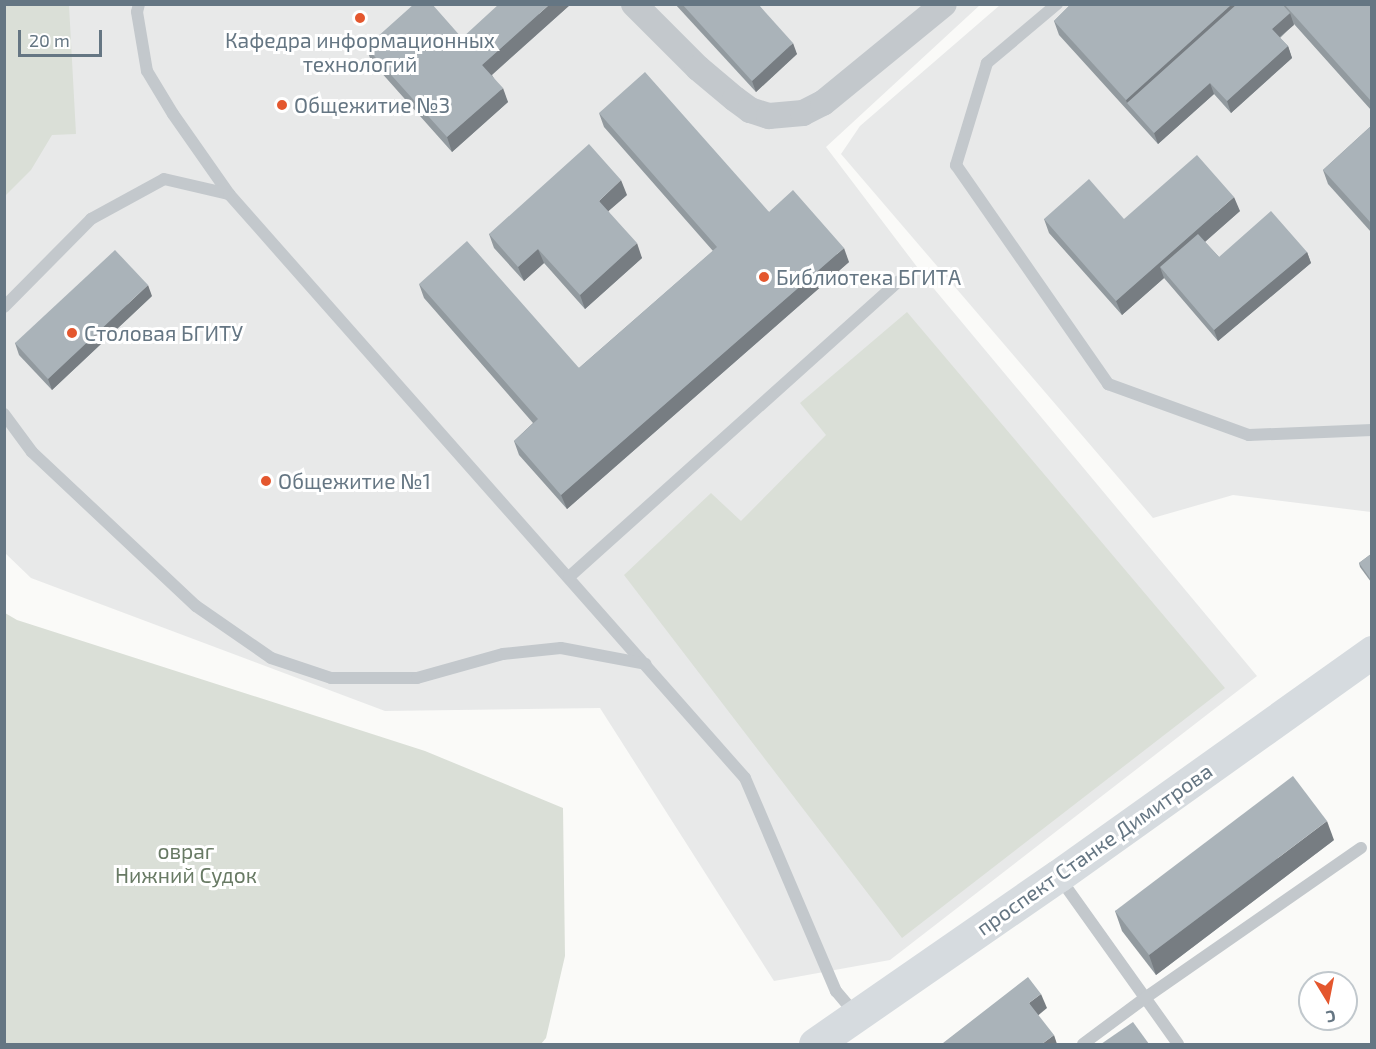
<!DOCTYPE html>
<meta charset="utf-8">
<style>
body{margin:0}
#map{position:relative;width:1376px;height:1049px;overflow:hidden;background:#fafaf8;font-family:"Exo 2",sans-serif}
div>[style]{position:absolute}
.built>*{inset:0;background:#e8e9e9}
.green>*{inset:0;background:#dadfd7}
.lane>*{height:12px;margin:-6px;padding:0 6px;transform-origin:6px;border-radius:6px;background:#c3c8cc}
.street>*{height:26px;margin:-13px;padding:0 13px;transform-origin:13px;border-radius:13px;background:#c3c8cc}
.secondary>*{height:33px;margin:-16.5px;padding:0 16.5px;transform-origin:16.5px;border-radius:16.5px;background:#d6dbdf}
.wall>*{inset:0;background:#929a9f}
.shaded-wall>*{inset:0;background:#777d82}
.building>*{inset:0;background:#aab3b9}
.dots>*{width:16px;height:16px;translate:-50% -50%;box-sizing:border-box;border:3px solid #fff;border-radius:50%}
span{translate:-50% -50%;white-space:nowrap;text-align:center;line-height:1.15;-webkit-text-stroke:6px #fff;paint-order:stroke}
.poi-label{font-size:21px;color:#657683}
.left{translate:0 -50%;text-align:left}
.street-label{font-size:21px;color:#657683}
.park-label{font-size:21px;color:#687a64}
.frame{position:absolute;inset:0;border:6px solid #657683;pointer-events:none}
.north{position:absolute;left:1298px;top:971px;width:60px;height:60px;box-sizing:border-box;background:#fff;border:2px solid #c1c8cd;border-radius:50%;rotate:170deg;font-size:16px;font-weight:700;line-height:24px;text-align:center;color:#657683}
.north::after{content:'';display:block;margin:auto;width:21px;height:27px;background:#e4572e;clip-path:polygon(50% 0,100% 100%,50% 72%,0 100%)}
.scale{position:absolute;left:18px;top:30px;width:84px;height:27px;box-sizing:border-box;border:3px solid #657683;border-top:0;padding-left:8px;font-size:18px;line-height:21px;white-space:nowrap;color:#657683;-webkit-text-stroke:4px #fff;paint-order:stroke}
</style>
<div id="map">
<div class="built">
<div style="clip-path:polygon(4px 5px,980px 5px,826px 147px,930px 284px,1257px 676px,890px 960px,774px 981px,600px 708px,385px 711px,31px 578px,5px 553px)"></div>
<div style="clip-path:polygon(1000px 5px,1371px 5px,1371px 512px,1233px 495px,1153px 518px,841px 154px,860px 126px)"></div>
</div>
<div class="green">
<div style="clip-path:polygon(4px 5px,69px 5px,76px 134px,52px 135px,31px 170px,5px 196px)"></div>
<div style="clip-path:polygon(907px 312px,1225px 688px,902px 938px,624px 575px,711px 493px,741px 521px,826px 435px,800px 403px)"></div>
<div style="clip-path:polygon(5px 613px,17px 620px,425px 751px,563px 808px,565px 956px,546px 1038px,541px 1044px,5px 1044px)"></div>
</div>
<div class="lane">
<div style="left:139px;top:4px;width:8px;rotate:104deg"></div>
<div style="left:137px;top:12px;width:60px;rotate:80.4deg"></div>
<div style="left:147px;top:71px;width:50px;rotate:58.8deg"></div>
<div style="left:173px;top:114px;width:98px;rotate:55deg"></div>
<div style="left:1057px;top:4px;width:92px;rotate:139.9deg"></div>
<div style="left:987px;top:63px;width:107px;rotate:106.9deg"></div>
<div style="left:956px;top:165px;width:267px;rotate:55.2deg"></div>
<div style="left:1108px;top:384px;width:150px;rotate:19.9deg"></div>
<div style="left:1249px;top:435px;width:123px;rotate:-2.3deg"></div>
<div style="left:4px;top:307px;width:124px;rotate:-45.3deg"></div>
<div style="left:91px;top:219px;width:83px;rotate:-28.7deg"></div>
<div style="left:164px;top:179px;width:67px;rotate:13deg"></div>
<div style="left:229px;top:194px;width:779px;rotate:48.54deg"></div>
<div style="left:745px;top:778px;width:232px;rotate:66.9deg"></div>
<div style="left:836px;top:991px;width:30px;rotate:50deg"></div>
<div style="left:4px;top:414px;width:47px;rotate:53.6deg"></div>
<div style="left:32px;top:452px;width:225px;rotate:43.2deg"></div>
<div style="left:196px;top:606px;width:91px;rotate:34.7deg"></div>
<div style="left:271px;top:658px;width:63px;rotate:18.4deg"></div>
<div style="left:331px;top:678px;width:86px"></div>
<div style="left:417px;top:678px;width:89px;rotate:-15.6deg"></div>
<div style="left:503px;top:654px;width:58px;rotate:-5.9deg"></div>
<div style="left:561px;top:648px;width:86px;rotate:10.7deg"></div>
<div style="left:569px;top:577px;width:443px;rotate:-41.9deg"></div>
<div style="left:1059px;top:877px;width:205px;rotate:54.5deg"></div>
<div style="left:1083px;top:1044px;width:77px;rotate:-36.6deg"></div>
<div style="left:1145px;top:998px;width:263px;rotate:-34.8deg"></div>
</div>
<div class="street">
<div style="left:634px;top:4px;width:91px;rotate:45deg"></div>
<div style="left:698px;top:68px;width:48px;rotate:40deg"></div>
<div style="left:735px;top:99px;width:19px;rotate:36deg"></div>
<div style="left:750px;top:110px;width:20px;rotate:18deg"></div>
<div style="left:769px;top:116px;width:34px;rotate:-5deg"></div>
<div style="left:803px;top:113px;width:22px;rotate:-27deg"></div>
<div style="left:823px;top:103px;width:156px;rotate:-39.3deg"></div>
</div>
<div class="secondary">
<div style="left:815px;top:1044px;width:295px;rotate:-34.7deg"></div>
<div style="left:1058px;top:876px;width:386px;rotate:-35.5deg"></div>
</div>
<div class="wall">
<div style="clip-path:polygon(571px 4px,492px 75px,508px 102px,452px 152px,371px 61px,366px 47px,462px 38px)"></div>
<div style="clip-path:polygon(675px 4px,758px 4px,797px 54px,756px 92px)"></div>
<div style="clip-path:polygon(1071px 4px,1371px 4px,1371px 110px,1294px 24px,1280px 38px,1288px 46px,1292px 58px,1231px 113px,1214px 94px,1158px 144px,1059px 35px,1054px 21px)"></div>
<div style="clip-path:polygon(599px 113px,769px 212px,849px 262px,567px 509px,519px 455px,514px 441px,533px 423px,424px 298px,419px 284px,579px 368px,713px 251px,604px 127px)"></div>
<div style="clip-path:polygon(1371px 126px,1371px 232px,1328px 184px,1323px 170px)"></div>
<div style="clip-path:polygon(627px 195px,608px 211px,642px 258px,585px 309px,544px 263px,524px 281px,494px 248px,489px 234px)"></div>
<div style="clip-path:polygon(1240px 211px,1205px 242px,1219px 257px,1307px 252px,1311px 263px,1218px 341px,1164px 278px,1122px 315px,1049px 233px,1044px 219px,1124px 219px)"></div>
<div style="clip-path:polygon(152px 296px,52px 390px,19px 355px,15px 343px)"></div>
<div style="clip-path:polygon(1371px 554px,1371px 582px,1360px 567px,1359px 563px)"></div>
<div style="clip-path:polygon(1334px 840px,1156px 975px,1122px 931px,1115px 911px)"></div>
</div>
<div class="shaded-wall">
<div style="clip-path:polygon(550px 4px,571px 4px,487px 79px,482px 65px)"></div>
<div style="clip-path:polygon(1232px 4px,1254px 4px,1127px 103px,1126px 100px)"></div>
<div style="clip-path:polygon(1290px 13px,1294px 25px,1276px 40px,1272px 29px)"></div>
<div style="clip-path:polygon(793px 43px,797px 54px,756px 92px,752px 81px)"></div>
<div style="clip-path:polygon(1288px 46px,1292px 58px,1231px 113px,1227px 101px)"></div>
<div style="clip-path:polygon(1210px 83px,1214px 94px,1158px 144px,1154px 133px)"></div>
<div style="clip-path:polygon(503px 88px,508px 102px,452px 152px,447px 137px)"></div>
<div style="clip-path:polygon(621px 180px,627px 195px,604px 215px,599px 201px)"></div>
<div style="clip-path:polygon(1234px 197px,1240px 211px,1167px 275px,1160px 267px,1164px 278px,1122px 315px,1116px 301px)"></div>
<div style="clip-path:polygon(637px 243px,642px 258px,585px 309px,580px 295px)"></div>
<div style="clip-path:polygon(844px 248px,849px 262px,567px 509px,561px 495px)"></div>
<div style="clip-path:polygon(538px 249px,544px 263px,524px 281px,518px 267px)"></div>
<div style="clip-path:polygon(1307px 252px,1311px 263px,1218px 341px,1214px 330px)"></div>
<div style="clip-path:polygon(148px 285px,152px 296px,52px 390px,48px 379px)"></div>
<div style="clip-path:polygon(1327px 821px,1334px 840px,1156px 975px,1149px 955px)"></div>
<div style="clip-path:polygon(1041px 994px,1047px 1008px,1035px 1018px,1029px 1003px)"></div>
<div style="clip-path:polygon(1054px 1035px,1057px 1044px,1042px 1044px)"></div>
</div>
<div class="building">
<div style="clip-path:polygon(414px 4px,432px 4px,462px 38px,499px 4px,550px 4px,482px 65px,503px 88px,447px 137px,366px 47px)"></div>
<div style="clip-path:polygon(682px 4px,758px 4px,793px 43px,752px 81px)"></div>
<div style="clip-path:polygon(1071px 4px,1232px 4px,1126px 100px,1054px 21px)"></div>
<div style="clip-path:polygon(1237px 4px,1282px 4px,1290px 13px,1272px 29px,1288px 46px,1227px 101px,1210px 83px,1154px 133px,1127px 103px)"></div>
<div style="clip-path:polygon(1284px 4px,1371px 4px,1371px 101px)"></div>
<div style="clip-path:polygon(645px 72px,769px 212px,793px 190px,844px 248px,561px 495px,514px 441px,538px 419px,419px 284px,467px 241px,579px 368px,717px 247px,599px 113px)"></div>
<div style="clip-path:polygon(1371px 126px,1371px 223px,1323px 170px)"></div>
<div style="clip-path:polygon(589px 144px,621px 180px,599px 201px,637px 243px,580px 295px,538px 249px,518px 267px,489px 234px)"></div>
<div style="clip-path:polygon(1197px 155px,1234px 197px,1116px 301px,1044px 219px,1089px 179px,1124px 219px)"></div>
<div style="clip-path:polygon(1271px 211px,1307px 252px,1214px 330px,1160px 267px,1198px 234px,1219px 257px)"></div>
<div style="clip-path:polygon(115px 250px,148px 285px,48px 379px,15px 343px)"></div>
<div style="clip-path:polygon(1371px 554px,1371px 580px,1359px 563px)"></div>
<div style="clip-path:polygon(1293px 776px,1327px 821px,1149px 955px,1115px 911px)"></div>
<div style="clip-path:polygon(1028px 977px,1041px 994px,1029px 1003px,1054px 1035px,1042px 1044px,944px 1044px,943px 1043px)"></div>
<div style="clip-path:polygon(1133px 1022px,1149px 1044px,1101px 1044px)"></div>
</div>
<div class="dots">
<div style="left:360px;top:18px;background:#e4572e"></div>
<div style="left:282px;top:105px;background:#e4572e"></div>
<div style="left:764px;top:277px;background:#e4572e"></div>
<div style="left:72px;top:333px;background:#e4572e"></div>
<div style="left:266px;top:481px;background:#e4572e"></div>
</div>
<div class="poi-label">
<span style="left:360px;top:52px">Кафедра информационных<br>технологий</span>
<span class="left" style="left:294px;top:105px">Общежитие №3</span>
<span class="left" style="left:776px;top:277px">Библиотека БГИТА</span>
<span class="left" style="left:84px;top:333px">Столовая БГИТУ</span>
<span class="left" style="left:278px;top:481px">Общежитие №1</span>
</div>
<div class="street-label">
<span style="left:1094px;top:849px;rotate:-35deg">проспект Станке Димитрова</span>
</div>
<div class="park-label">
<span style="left:186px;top:863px">овраг<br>Нижний Судок</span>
</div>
<div class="frame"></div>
<div class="north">С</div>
<div class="scale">20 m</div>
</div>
